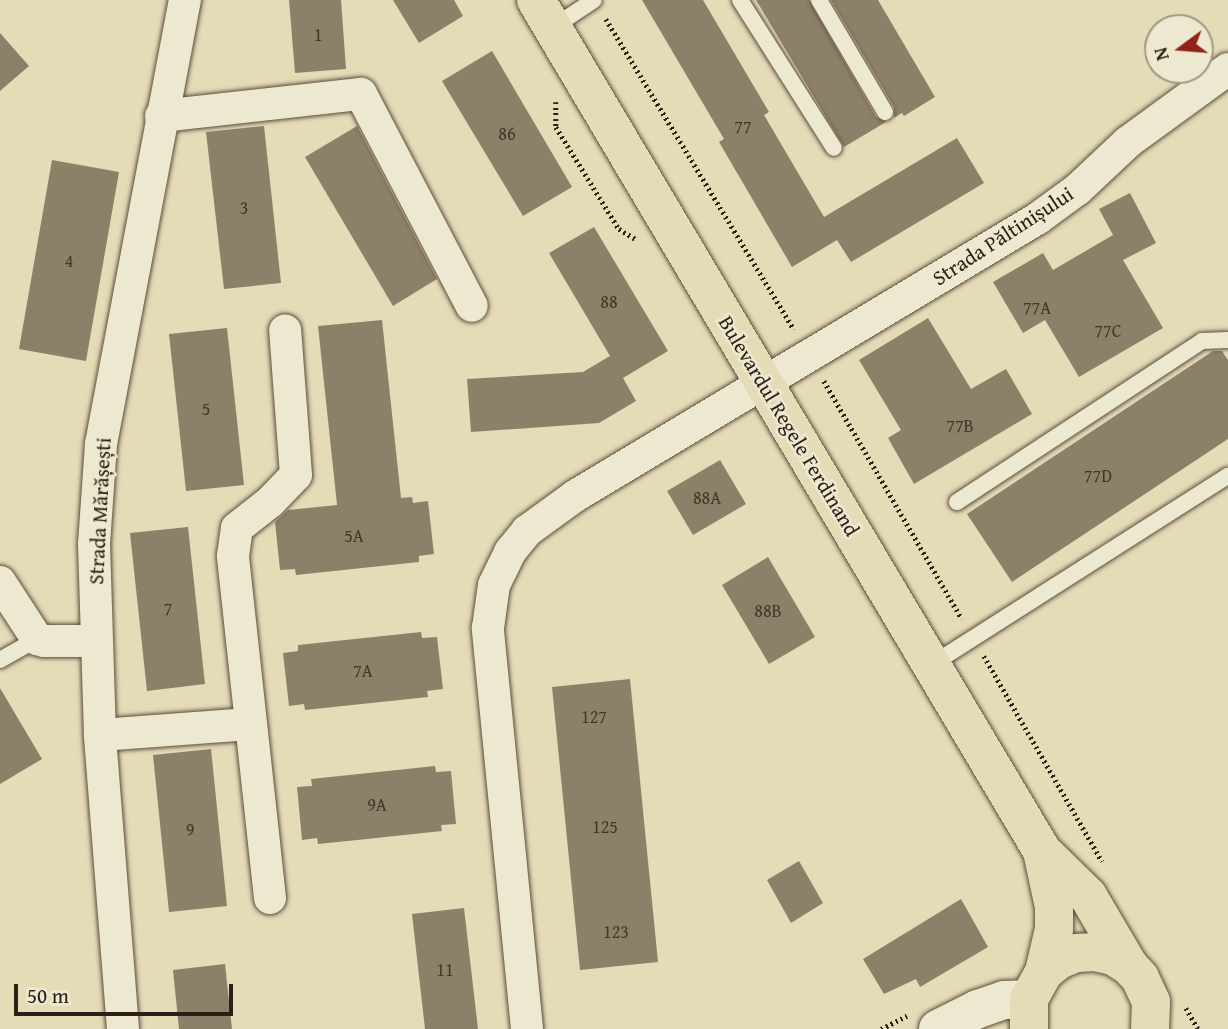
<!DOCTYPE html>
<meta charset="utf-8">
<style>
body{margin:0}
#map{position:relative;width:1228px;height:1029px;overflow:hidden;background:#e4dbb7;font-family:"Gentium Book Plus",serif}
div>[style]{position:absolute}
.building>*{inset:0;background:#8d8069}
.path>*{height:4.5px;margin-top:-2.25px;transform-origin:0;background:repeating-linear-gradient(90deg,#2f1e15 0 2px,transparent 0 5.5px)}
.roads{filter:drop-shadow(0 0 2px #5c4d3e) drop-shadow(0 0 2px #5c4d3e)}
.lane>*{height:16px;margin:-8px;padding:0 8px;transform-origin:8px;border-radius:8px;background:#ede8d0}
.street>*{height:32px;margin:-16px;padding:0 16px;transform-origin:16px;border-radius:16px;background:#ede8d0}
.secondary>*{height:38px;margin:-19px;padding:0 19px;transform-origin:19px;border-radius:19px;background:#ede8d0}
.primary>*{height:38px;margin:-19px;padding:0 19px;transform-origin:19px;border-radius:19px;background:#e4dbb7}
span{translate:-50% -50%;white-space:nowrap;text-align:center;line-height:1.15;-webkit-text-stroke:5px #ede8d0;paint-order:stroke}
.number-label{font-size:18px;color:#46362a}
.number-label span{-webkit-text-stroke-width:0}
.street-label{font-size:21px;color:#2f1e15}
.north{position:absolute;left:1144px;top:14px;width:70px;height:70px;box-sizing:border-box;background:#ede8d0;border:2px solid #a19785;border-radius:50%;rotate:254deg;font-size:19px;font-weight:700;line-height:28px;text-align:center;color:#2f1e15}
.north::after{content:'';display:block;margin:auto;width:24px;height:32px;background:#8f2418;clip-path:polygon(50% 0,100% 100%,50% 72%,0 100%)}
.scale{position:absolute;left:14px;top:984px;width:219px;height:32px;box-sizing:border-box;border:4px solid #2f1e15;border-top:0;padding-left:9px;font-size:21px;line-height:24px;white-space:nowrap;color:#2f1e15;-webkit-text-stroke:5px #ede8d0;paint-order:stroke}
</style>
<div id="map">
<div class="building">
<div style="clip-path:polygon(289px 0,341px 0,346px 69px,295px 73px)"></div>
<div style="clip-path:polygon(393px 0,454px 0,463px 16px,419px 43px)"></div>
<div style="clip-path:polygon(642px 0,703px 0,769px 112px,764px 115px,824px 217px,957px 138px,984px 183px,851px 262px,837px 240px,792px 267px,719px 142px,724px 139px)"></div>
<div style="clip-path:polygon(756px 0,809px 0,876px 117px,886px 122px,844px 147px)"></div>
<div style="clip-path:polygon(831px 0,878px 0,935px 97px,904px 116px,902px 113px,894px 118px,894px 107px)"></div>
<div style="clip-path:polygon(0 33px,29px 66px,0 91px)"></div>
<div style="clip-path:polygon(492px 51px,572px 187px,523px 216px,442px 81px)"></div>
<div style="clip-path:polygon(264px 126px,281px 283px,224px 289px,206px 132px)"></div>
<div style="clip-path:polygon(357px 126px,437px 279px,393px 306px,305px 157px)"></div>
<div style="clip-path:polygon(52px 160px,119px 172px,86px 361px,19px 349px)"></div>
<div style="clip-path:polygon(1130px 193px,1156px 243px,1123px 260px,1163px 328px,1079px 377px,1045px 320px,1023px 333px,993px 282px,1043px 253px,1053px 270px,1113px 235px,1099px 209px)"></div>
<div style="clip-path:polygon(594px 227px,668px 351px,623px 378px,636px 401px,599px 423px,471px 432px,467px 379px,583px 372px,610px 356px,549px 253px)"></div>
<div style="clip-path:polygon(928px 318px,971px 389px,1006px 369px,1032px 414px,914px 484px,888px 438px,901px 430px,859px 360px)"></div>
<div style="clip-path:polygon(382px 320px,401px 498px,412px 497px,413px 503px,428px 501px,434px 554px,419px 556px,419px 562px,296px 575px,295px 569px,280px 570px,275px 522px,288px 510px,337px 505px,318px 326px)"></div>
<div style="clip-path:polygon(227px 328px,244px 485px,186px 491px,169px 334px)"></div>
<div style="clip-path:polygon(1213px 351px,1222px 351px,1228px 360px,1228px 439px,1012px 582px,967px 514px)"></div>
<div style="clip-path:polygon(720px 460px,746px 504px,693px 535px,667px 491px)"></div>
<div style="clip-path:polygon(188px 527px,205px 684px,147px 691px,130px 533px)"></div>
<div style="clip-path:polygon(768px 557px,815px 637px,769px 664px,722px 585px)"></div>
<div style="clip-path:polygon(421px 632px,422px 638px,437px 637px,443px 689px,427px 691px,428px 697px,305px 710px,304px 704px,289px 706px,283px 653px,298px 651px,298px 645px)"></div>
<div style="clip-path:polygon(630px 679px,658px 962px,580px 970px,552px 687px)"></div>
<div style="clip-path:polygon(0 688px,42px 759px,0 784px)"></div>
<div style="clip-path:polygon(211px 749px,227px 906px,169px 912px,153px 755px)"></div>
<div style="clip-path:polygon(435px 766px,436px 772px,451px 771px,456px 824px,441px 825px,442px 831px,367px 839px,318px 844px,317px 838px,302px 840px,297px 787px,312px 786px,311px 779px)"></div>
<div style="clip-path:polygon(799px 861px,823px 903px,791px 923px,767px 880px)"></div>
<div style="clip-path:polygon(961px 899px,988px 947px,920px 987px,916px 979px,884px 994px,863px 959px)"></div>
<div style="clip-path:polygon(464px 908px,478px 1029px,425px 1029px,412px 914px)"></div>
<div style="clip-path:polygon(225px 964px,232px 1029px,179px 1029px,173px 970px)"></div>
</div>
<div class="path">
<div style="left:606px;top:19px;width:363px;rotate:58.8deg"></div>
<div style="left:556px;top:102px;width:25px;rotate:90deg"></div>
<div style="left:556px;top:127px;width:120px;rotate:58.3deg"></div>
<div style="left:619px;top:229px;width:21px;rotate:31deg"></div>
<div style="left:824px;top:381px;width:275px;rotate:59.9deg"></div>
<div style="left:984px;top:656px;width:237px;rotate:60.1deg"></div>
<div style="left:1186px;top:1008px;width:24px;rotate:60deg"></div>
<div style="left:881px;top:1029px;width:29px;rotate:-27deg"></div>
</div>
<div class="roads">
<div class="lane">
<div style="left:740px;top:0;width:175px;rotate:57.6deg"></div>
<div style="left:819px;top:0;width:130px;rotate:59.5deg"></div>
<div style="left:552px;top:28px;width:50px;rotate:-33.7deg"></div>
<div style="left:957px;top:502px;width:293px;rotate:-33.3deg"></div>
<div style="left:1202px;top:341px;width:26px;rotate:-2deg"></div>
<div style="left:0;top:660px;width:43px;rotate:-29.6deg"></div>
<div style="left:931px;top:665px;width:352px;rotate:-32.5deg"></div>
</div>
<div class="street">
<div style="left:161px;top:116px;width:201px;rotate:-6.3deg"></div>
<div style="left:361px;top:94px;width:239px;rotate:62.4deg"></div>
<div style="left:0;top:582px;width:68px;rotate:57deg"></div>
<div style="left:37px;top:639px;width:7px;rotate:16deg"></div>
<div style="left:44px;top:641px;width:53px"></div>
<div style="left:100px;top:735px;width:151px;rotate:-4.2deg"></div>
<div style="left:270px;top:898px;width:344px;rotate:-96.2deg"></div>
<div style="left:233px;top:556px;width:28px;rotate:-82deg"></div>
<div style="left:237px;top:528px;width:42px;rotate:-38.2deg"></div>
<div style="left:270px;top:502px;width:37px;rotate:-46deg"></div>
<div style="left:296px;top:475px;width:145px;rotate:-94.3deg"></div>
<div style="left:123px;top:1029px;width:295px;rotate:-94.5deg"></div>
<div style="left:100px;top:735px;width:191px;rotate:-91.8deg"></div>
<div style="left:94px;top:544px;width:100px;rotate:-86deg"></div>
<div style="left:101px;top:444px;width:452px;rotate:-79.3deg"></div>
<div style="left:527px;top:1029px;width:403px;rotate:-95.6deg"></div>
<div style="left:488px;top:628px;width:43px;rotate:-82.1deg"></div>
<div style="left:494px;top:585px;width:37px;rotate:-64deg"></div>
<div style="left:510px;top:552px;width:27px;rotate:-51deg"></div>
<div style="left:527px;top:531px;width:59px;rotate:-36.1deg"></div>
<div style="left:575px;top:496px;width:539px;rotate:-30.95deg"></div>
<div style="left:1037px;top:219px;width:51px;rotate:-36.2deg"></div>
<div style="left:1078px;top:189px;width:69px;rotate:-43.2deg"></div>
<div style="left:1128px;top:142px;width:124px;rotate:-36.1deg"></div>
</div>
<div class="secondary">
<div style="left:938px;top:1029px;width:45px;rotate:-26.6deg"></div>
<div style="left:978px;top:1009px;width:28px;rotate:-19deg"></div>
<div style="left:1004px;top:1000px;width:25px;rotate:-2deg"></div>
</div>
<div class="primary">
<div style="left:536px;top:0;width:990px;rotate:59.26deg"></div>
<div style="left:1042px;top:851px;width:64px;rotate:44.4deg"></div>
<div style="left:1088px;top:896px;width:81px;rotate:59.6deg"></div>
<div style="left:1042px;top:851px;width:57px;rotate:77.9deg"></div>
<div style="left:1054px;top:907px;width:22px;rotate:90deg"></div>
<div style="left:1054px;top:929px;width:44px;rotate:103.1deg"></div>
<div style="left:1029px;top:1029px;width:30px;rotate:-90deg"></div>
<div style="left:1029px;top:999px;width:31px;rotate:-61deg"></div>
<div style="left:1044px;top:972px;width:19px;rotate:-39deg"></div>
<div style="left:1059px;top:960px;width:18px;rotate:-22deg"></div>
<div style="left:1076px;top:953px;width:19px;rotate:-3deg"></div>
<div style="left:1095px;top:952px;width:18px;rotate:13deg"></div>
<div style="left:1113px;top:956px;width:19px;rotate:32deg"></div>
<div style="left:1129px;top:966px;width:16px;rotate:47deg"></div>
<div style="left:1140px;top:978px;width:26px;rotate:65deg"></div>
<div style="left:1151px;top:1002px;width:27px;rotate:92deg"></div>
</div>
</div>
<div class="number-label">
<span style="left:318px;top:35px">1</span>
<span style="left:743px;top:127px">77</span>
<span style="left:507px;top:134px">86</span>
<span style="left:244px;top:208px">3</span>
<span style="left:69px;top:261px">4</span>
<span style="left:609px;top:302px">88</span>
<span style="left:1037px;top:308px">77A</span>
<span style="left:1108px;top:331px">77C</span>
<span style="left:206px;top:409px">5</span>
<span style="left:960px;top:426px">77B</span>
<span style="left:1098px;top:476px">77D</span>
<span style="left:707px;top:498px">88A</span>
<span style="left:354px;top:536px">5A</span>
<span style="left:168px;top:609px">7</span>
<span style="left:768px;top:611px">88B</span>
<span style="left:363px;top:671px">7A</span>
<span style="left:594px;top:717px">127</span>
<span style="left:377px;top:805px">9A</span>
<span style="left:605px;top:827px">125</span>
<span style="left:190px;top:830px">9</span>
<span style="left:616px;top:932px">123</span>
<span style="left:445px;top:970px">11</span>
</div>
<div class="street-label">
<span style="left:1003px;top:236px;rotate:-33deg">Strada Păltinișului</span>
<span style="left:789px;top:426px;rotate:59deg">Bulevardul Regele Ferdinand</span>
<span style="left:100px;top:511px;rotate:-87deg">Strada Mărășești</span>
</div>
<div class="north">N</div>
<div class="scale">50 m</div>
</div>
